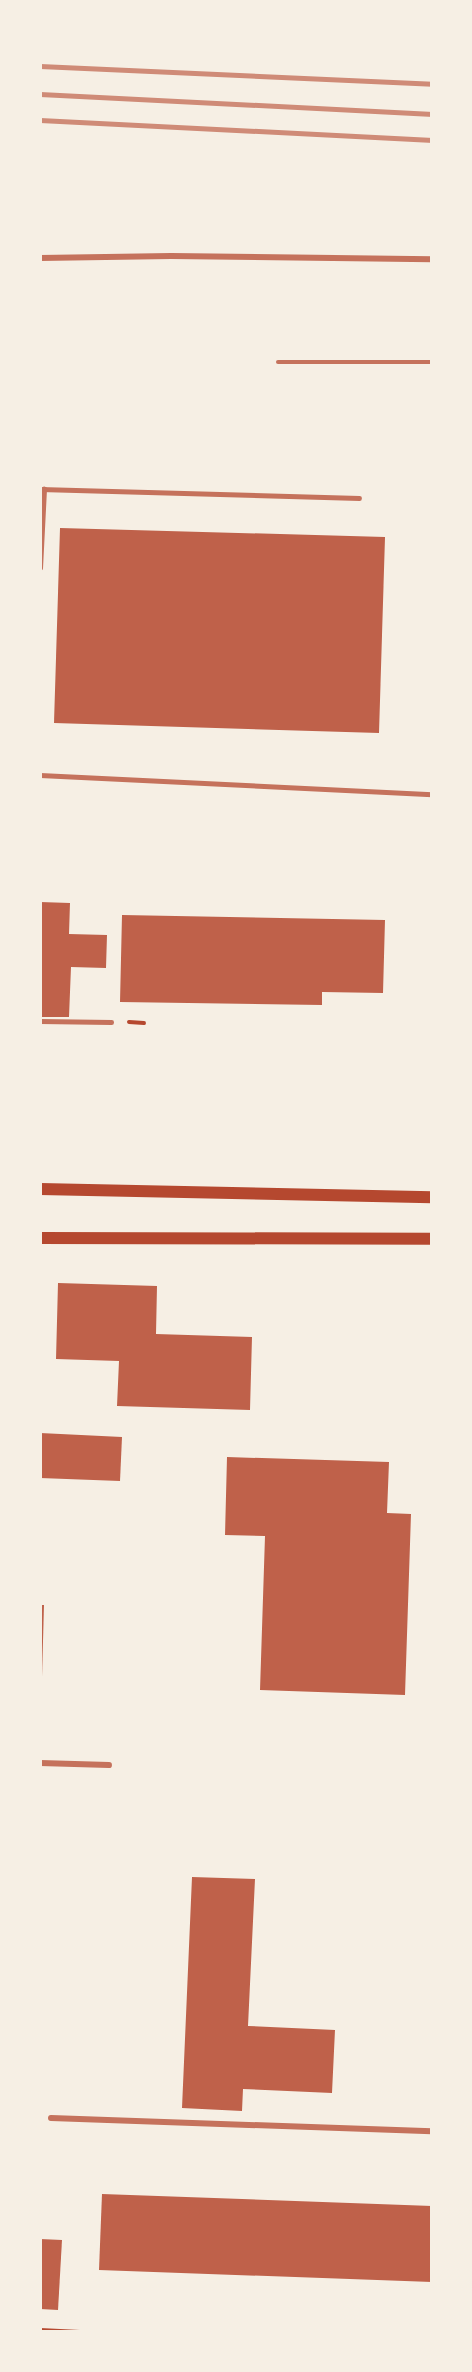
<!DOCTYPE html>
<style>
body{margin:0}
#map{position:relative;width:472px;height:2372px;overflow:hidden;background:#f6efe4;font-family:Figtree,sans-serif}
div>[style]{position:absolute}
.building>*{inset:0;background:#bf614a}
.path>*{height:4px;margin:-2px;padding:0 2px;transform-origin:2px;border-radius:2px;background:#b5482f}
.service>*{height:4.5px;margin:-2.25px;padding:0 2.25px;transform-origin:2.25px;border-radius:2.25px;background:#c5725c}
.minor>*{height:6px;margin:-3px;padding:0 3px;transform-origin:3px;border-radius:3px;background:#c5725c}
.secondary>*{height:12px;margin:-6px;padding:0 6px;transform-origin:6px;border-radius:6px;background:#b5482f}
.rail>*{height:4.5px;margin:-2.25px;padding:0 2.25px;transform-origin:2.25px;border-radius:2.25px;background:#cf8b77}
span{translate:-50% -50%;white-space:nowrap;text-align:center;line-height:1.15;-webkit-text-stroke:6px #f6efe4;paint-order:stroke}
.frame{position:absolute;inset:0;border:42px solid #f6efe4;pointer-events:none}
</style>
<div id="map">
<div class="building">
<div style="clip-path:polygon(60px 528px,385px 537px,379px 733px,54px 723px)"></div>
<div style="clip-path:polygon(40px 902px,70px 903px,69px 934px,107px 935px,106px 968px,71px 967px,69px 1017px,40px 1017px)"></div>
<div style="clip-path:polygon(122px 915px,385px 920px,383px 993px,322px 992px,322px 1005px,120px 1002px)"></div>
<div style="clip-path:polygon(58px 1283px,157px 1286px,156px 1334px,252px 1337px,250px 1410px,117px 1406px,119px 1361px,56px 1359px)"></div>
<div style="clip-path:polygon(40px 1433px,122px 1437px,120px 1481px,40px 1478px)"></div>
<div style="clip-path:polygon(227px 1457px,389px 1462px,387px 1513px,411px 1514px,405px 1695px,260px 1690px,265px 1536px,225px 1535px)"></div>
<div style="clip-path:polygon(40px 1605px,44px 1605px,42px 1677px,40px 1677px)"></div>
<div style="clip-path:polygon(192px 1877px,255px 1879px,248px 2026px,335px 2030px,332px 2093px,243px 2089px,242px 2111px,182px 2108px)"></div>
<div style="clip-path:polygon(102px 2194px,432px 2206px,432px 2282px,99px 2270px)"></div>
<div style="clip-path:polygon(40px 2239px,62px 2240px,58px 2310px,40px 2309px)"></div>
</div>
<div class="path">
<div style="left:129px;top:1022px;width:15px;rotate:4deg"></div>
<div style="left:40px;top:2330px;width:40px;rotate:2.9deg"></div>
</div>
<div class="service">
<div style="left:278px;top:362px;width:154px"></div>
<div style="left:40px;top:489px;width:319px;rotate:1.6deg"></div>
<div style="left:40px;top:568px;width:79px;rotate:-87.1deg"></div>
<div style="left:40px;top:775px;width:392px;rotate:2.8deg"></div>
<div style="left:40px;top:1021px;width:71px;rotate:0.8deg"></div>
</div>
<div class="minor">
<div style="left:40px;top:258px;width:131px;rotate:-0.9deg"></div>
<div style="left:171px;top:256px;width:261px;rotate:0.7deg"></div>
<div style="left:40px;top:1763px;width:69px;rotate:1.7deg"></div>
<div style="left:51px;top:2118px;width:381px;rotate:2deg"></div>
</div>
<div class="secondary">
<div style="left:40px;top:1189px;width:392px;rotate:1.2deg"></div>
<div style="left:40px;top:1238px;width:392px;rotate:0.1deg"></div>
</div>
<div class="rail">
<div style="left:40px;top:66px;width:392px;rotate:2.6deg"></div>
<div style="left:40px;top:94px;width:393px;rotate:2.9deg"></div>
<div style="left:40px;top:120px;width:393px;rotate:2.9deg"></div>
</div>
<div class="frame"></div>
</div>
